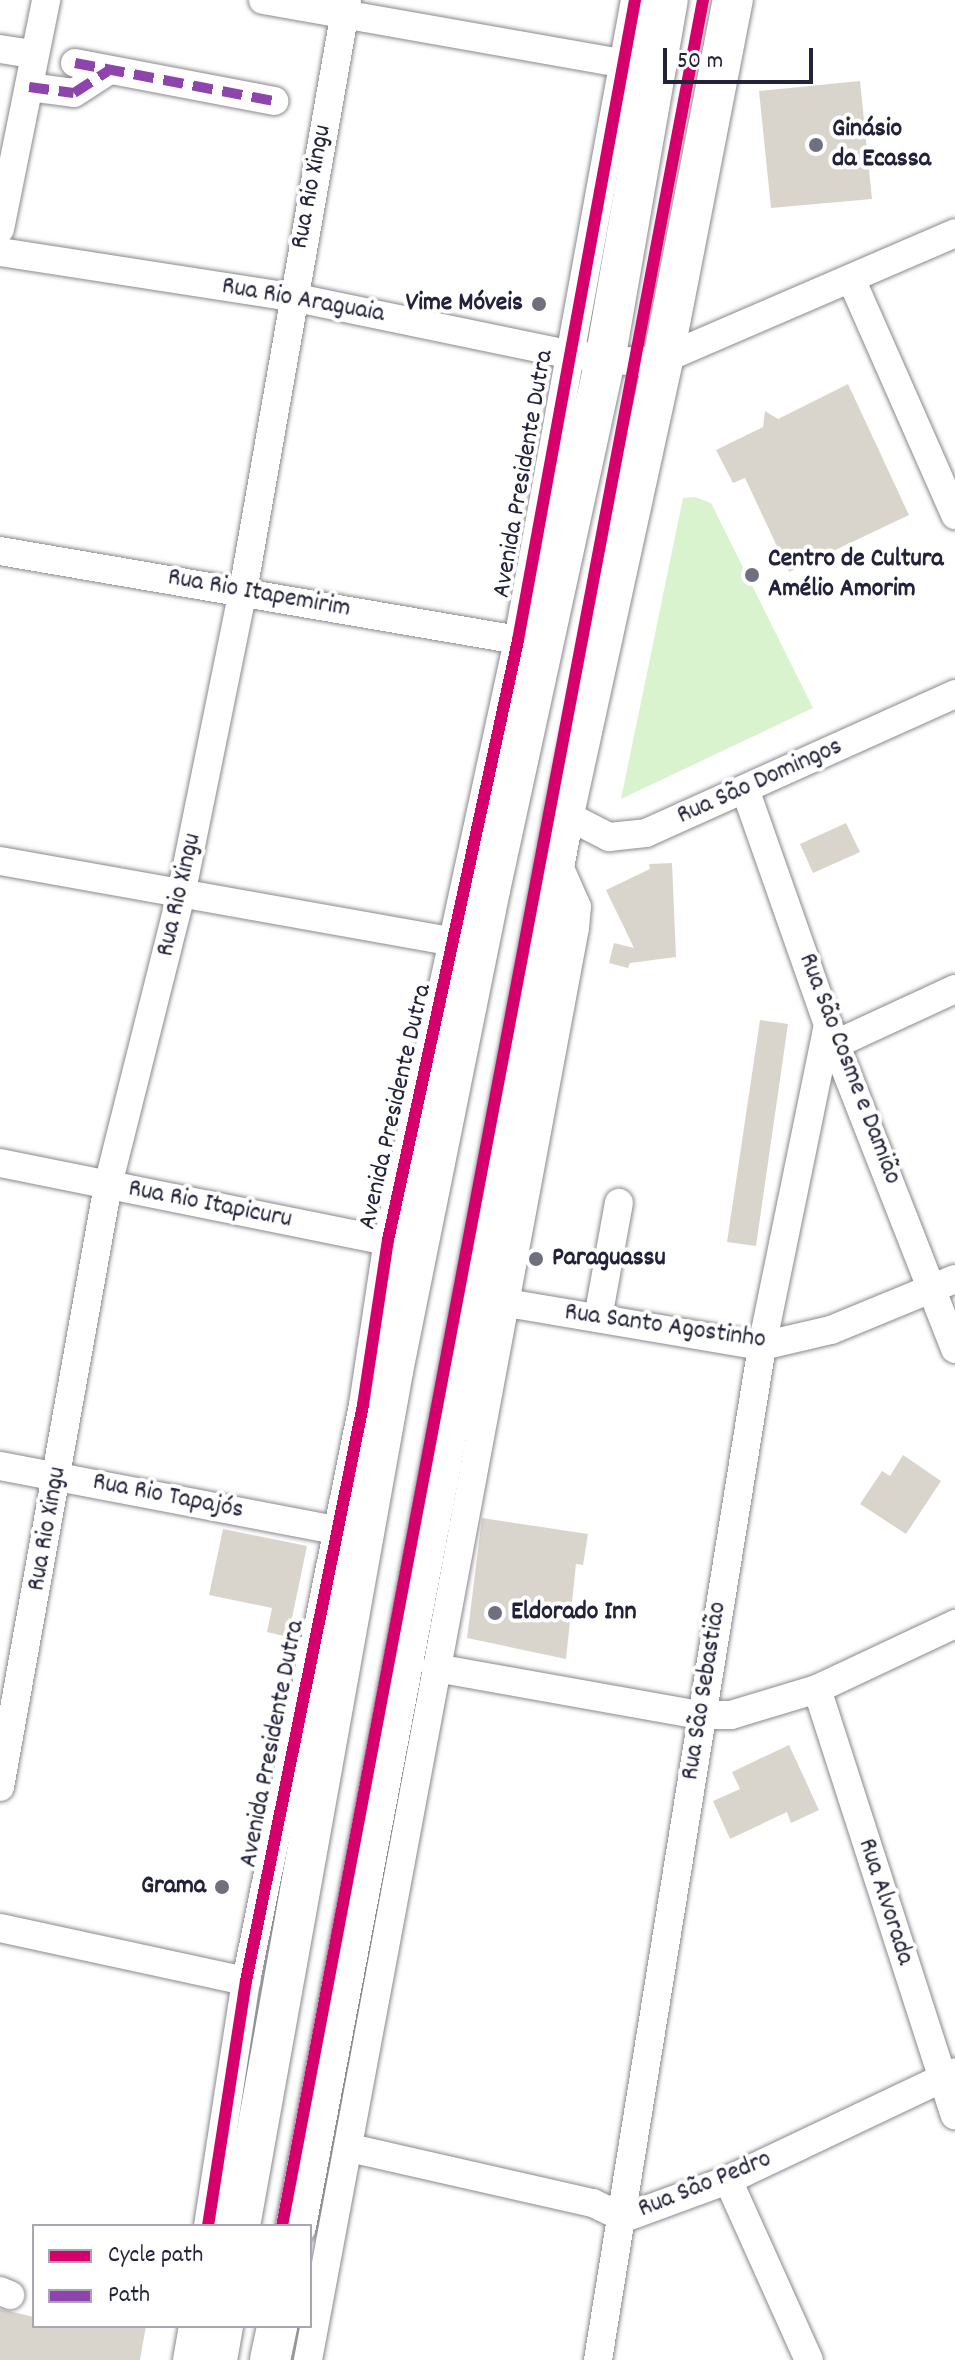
<!DOCTYPE html>
<meta charset="utf-8">
<style>
body{margin:0}
#map{position:relative;width:955px;height:2360px;overflow:hidden;background:#fff;font-family:Dekko,sans-serif}
div>[style]{position:absolute}
.green>*{inset:0;background:#daf3cf}
.building>*{inset:0;background:#dad5cc}
.roads{filter:drop-shadow(0 0 2px #8a8a8f) drop-shadow(0 0 2px #8a8a8f)}
.minor>*{height:28px;margin:-14px;padding:0 14px;transform-origin:14px;border-radius:14px;background:#fff}
.highway>*{height:40px;margin:-20px;padding:0 20px;transform-origin:20px;border-radius:20px;background:#fff}
.quiet>*{height:10px;margin-top:-5px;transform-origin:0;background:repeating-linear-gradient(90deg,#8e44ad 0 20px,transparent 0 30px)}
.cycleway>*{height:12px;margin:-6px;padding:0 6px;transform-origin:6px;border-radius:6px;background:#d6006c}
.dots>*{width:22px;height:22px;translate:-50% -50%;box-sizing:border-box;border:4px solid #fff;border-radius:50%}
span{translate:-50% -50%;white-space:nowrap;text-align:center;line-height:1.15;-webkit-text-stroke:8px #fff;paint-order:stroke}
.poi-label{font-size:26px;color:#22223b;font-weight:700}
.left{translate:0 -50%;text-align:left}
.right{translate:-100% -50%;text-align:right}
.street-label{font-size:26px;color:#22223b}
.legend{position:absolute;left:32px;top:2224px;width:280px;height:104px;box-sizing:border-box;background:#fff;border:2px solid #a7a7b1;margin:0;padding:10px 14px;list-style:none;font-size:24px;color:#22223b}
.legend li{display:flex;align-items:center;gap:16px;height:40px}
.legend b{width:40px;border:2px solid #a7a7b1}
.scale{position:absolute;left:663px;top:48px;width:150px;height:36px;box-sizing:border-box;border:4px solid #22223b;border-top:0;padding-left:10px;font-size:24px;line-height:28px;white-space:nowrap;color:#22223b;-webkit-text-stroke:6px #fff;paint-order:stroke}
</style>
<div id="map">
<div class="green">
<div style="clip-path:polygon(695px 497px,711px 503px,813px 708px,621px 799px,683px 498px)"></div>
</div>
<div class="building">
<div style="clip-path:polygon(860px 81px,872px 199px,771px 208px,759px 91px)"></div>
<div style="clip-path:polygon(848px 384px,909px 515px,789px 572px,745px 478px,733px 483px,716px 450px,763px 427px,765px 411px,778px 419px)"></div>
<div style="clip-path:polygon(846px 823px,860px 852px,813px 873px,800px 844px)"></div>
<div style="clip-path:polygon(672px 863px,676px 957px,630px 963px,628px 968px,609px 963px,614px 943px,634px 948px,606px 890px,650px 869px,649px 864px)"></div>
<div style="clip-path:polygon(760px 1020px,788px 1024px,756px 1246px,727px 1242px)"></div>
<div style="clip-path:polygon(903px 1455px,941px 1481px,906px 1534px,860px 1504px,882px 1471px,890px 1476px)"></div>
<div style="clip-path:polygon(482px 1518px,588px 1534px,583px 1565px,576px 1564px,566px 1659px,467px 1638px)"></div>
<div style="clip-path:polygon(223px 1529px,307px 1546px,288px 1637px,267px 1632px,272px 1608px,209px 1595px)"></div>
<div style="clip-path:polygon(789px 1745px,819px 1810px,791px 1823px,787px 1812px,730px 1839px,713px 1801px,740px 1789px,732px 1772px)"></div>
<div style="clip-path:polygon(0 2309px,34px 2317px,34px 2326px,146px 2326px,140px 2360px,0 2360px)"></div>
</div>
<div class="roads">
<div class="minor">
<div style="left:263px;top:0;width:364px;rotate:10deg"></div>
<div style="left:0;top:49px;width:33px;rotate:9deg"></div>
<div style="left:75px;top:63px;width:203px;rotate:10.8deg"></div>
<div style="left:29px;top:87px;width:45px;rotate:7.6deg"></div>
<div style="left:74px;top:93px;width:40px;rotate:-32.9deg"></div>
<div style="left:0;top:229px;width:234px;rotate:-78.6deg"></div>
<div style="left:0;top:252px;width:295px;rotate:8.8deg"></div>
<div style="left:292px;top:297px;width:281px;rotate:11.7deg"></div>
<div style="left:567px;top:354px;width:68px;rotate:6.7deg"></div>
<div style="left:635px;top:362px;width:28px;rotate:-6deg"></div>
<div style="left:663px;top:359px;width:318px;rotate:-23.3deg"></div>
<div style="left:852px;top:281px;width:256px;rotate:66.2deg"></div>
<div style="left:0;top:551px;width:526px;rotate:9.75deg"></div>
<div style="left:745px;top:789px;width:250px;rotate:70.6deg"></div>
<div style="left:828px;top:1025px;width:348px;rotate:68.6deg"></div>
<div style="left:564px;top:814px;width:51px;rotate:27.1deg"></div>
<div style="left:609px;top:837px;width:37px;rotate:-6deg"></div>
<div style="left:646px;top:833px;width:339px;rotate:-24.2deg"></div>
<div style="left:0;top:861px;width:463px;rotate:10.1deg"></div>
<div style="left:836px;top:1044px;width:131px;rotate:-24.8deg"></div>
<div style="left:0;top:1163px;width:411px;rotate:11.4deg"></div>
<div style="left:507px;top:1303px;width:259px;rotate:9.6deg"></div>
<div style="left:762px;top:1346px;width:71px;rotate:-13.1deg"></div>
<div style="left:831px;top:1330px;width:134px;rotate:-22.4deg"></div>
<div style="left:598px;top:1318px;width:117px;rotate:-79.7deg"></div>
<div style="left:0;top:1466px;width:342px;rotate:10.8deg"></div>
<div style="left:436px;top:1668px;width:269px;rotate:10.1deg"></div>
<div style="left:701px;top:1715px;width:30px"></div>
<div style="left:731px;top:1715px;width:90px;rotate:-16.8deg"></div>
<div style="left:817px;top:1689px;width:153px;rotate:-25.2deg"></div>
<div style="left:817px;top:1689px;width:448px;rotate:72.1deg"></div>
<div style="left:0;top:1787px;width:612px;rotate:-79.83deg"></div>
<div style="left:108px;top:1185px;width:299px;rotate:-75.9deg"></div>
<div style="left:181px;top:895px;width:310px;rotate:-78.5deg"></div>
<div style="left:243px;top:591px;width:600px;rotate:-80.02deg"></div>
<div style="left:0;top:1928px;width:252px;rotate:12.2deg"></div>
<div style="left:350px;top:2148px;width:249px;rotate:12.8deg"></div>
<div style="left:593px;top:2203px;width:34px;rotate:26deg"></div>
<div style="left:624px;top:2218px;width:111px;rotate:-20.1deg"></div>
<div style="left:728px;top:2180px;width:251px;rotate:-25.4deg"></div>
<div style="left:728px;top:2180px;width:197px;rotate:65.8deg"></div>
<div style="left:208px;top:2226px;width:248px;rotate:-81.2deg"></div>
<div style="left:246px;top:1981px;width:588px;rotate:-78.52deg"></div>
<div style="left:363px;top:1405px;width:167px;rotate:-81.4deg"></div>
<div style="left:388px;top:1240px;width:614px;rotate:-77.77deg"></div>
<div style="left:518px;top:640px;width:651px;rotate:-79.64deg"></div>
<div style="left:0;top:2291px;width:11px;rotate:22deg"></div>
<div style="left:187px;top:2360px;width:35px;rotate:-80deg"></div>
<div style="left:308px;top:2360px;width:1457px;rotate:-79.44deg"></div>
<div style="left:575px;top:928px;width:21px;rotate:-85deg"></div>
<div style="left:577px;top:907px;width:55px;rotate:-113.7deg"></div>
<div style="left:598px;top:2360px;width:1027px;rotate:-80.81deg"></div>
<div style="left:762px;top:1346px;width:328px;rotate:-78.4deg"></div>
</div>
<div class="highway">
<div style="left:240px;top:2226px;width:869px;rotate:-79.85deg"></div>
<div style="left:393px;top:1371px;width:491px;rotate:-78.6deg"></div>
<div style="left:490px;top:890px;width:542px;rotate:-77.76deg"></div>
<div style="left:605px;top:360px;width:365px;rotate:-80.1deg"></div>
<div style="left:296px;top:2226px;width:1437px;rotate:-79.25deg"></div>
<div style="left:564px;top:814px;width:466px;rotate:-77.7deg"></div>
<div style="left:663px;top:359px;width:366px;rotate:-79deg"></div>
<div style="left:217px;top:2360px;width:35px;rotate:-80deg"></div>
<div style="left:270px;top:2360px;width:35px;rotate:-78deg"></div>
</div>
</div>
<div class="quiet">
<div style="left:75px;top:63px;width:203px;rotate:10.8deg"></div>
<div style="left:29px;top:87px;width:45px;rotate:7.6deg"></div>
<div style="left:74px;top:93px;width:40px;rotate:-32.9deg"></div>
</div>
<div class="cycleway">
<div style="left:208px;top:2226px;width:248px;rotate:-81.2deg"></div>
<div style="left:246px;top:1981px;width:588px;rotate:-78.52deg"></div>
<div style="left:363px;top:1405px;width:167px;rotate:-81.4deg"></div>
<div style="left:388px;top:1240px;width:614px;rotate:-77.77deg"></div>
<div style="left:518px;top:640px;width:651px;rotate:-79.64deg"></div>
<div style="left:282px;top:2226px;width:2265px;rotate:-79.29deg"></div>
</div>
<div class="dots">
<div style="left:816px;top:145px;background:#6f6f80"></div>
<div style="left:539px;top:304px;background:#6f6f80"></div>
<div style="left:752px;top:575px;background:#6f6f80"></div>
<div style="left:536px;top:1259px;background:#6f6f80"></div>
<div style="left:495px;top:1613px;background:#6f6f80"></div>
<div style="left:222px;top:1887px;background:#6f6f80"></div>
</div>
<div class="poi-label">
<span class="left" style="left:832px;top:145px">Ginásio<br>da Ecassa</span>
<span class="right" style="left:523px;top:304px">Vime Móveis</span>
<span class="left" style="left:768px;top:575px">Centro de Cultura<br>Amélio Amorim</span>
<span class="left" style="left:552px;top:1259px">Paraguassu</span>
<span class="left" style="left:511px;top:1613px">Eldorado Inn</span>
<span class="right" style="left:206px;top:1887px">Grama</span>
</div>
<div class="street-label">
<span style="left:312px;top:187px;rotate:-79deg">Rua Rio Xingu</span>
<span style="left:303px;top:301px;rotate:10deg">Rua Rio Araguaia</span>
<span style="left:524px;top:474px;rotate:-80deg">Avenida Presidente Dutra</span>
<span style="left:259px;top:594px;rotate:10deg">Rua Rio Itapemirim</span>
<span style="left:760px;top:782px;rotate:-24deg">Rua São Domingos</span>
<span style="left:180px;top:895px;rotate:-77deg">Rua Rio Xingu</span>
<span style="left:849px;top:1069px;rotate:69deg">Rua São Cosme e Damião</span>
<span style="left:396px;top:1107px;rotate:-77deg">Avenida Presidente Dutra</span>
<span style="left:210px;top:1205px;rotate:11deg">Rua Rio Itapicuru</span>
<span style="left:665px;top:1327px;rotate:8deg">Rua Santo Agostinho</span>
<span style="left:168px;top:1497px;rotate:11deg">Rua Rio Tapajós</span>
<span style="left:48px;top:1529px;rotate:-80deg">Rua Rio Xingu</span>
<span style="left:705px;top:1691px;rotate:-81deg">Rua São Sebastião</span>
<span style="left:273px;top:1744px;rotate:-79deg">Avenida Presidente Dutra</span>
<span style="left:885px;top:1902px;rotate:72deg">Rua Alvorada</span>
<span style="left:705px;top:2185px;rotate:-22deg">Rua São Pedro</span>
</div>
<ul class="legend">
<li><b style="height:10px;background:#d6006c"></b>Cycle path</li>
<li><b style="height:10px;background:#8e44ad"></b>Path</li>
</ul>
<div class="scale">50 m</div>
</div>
